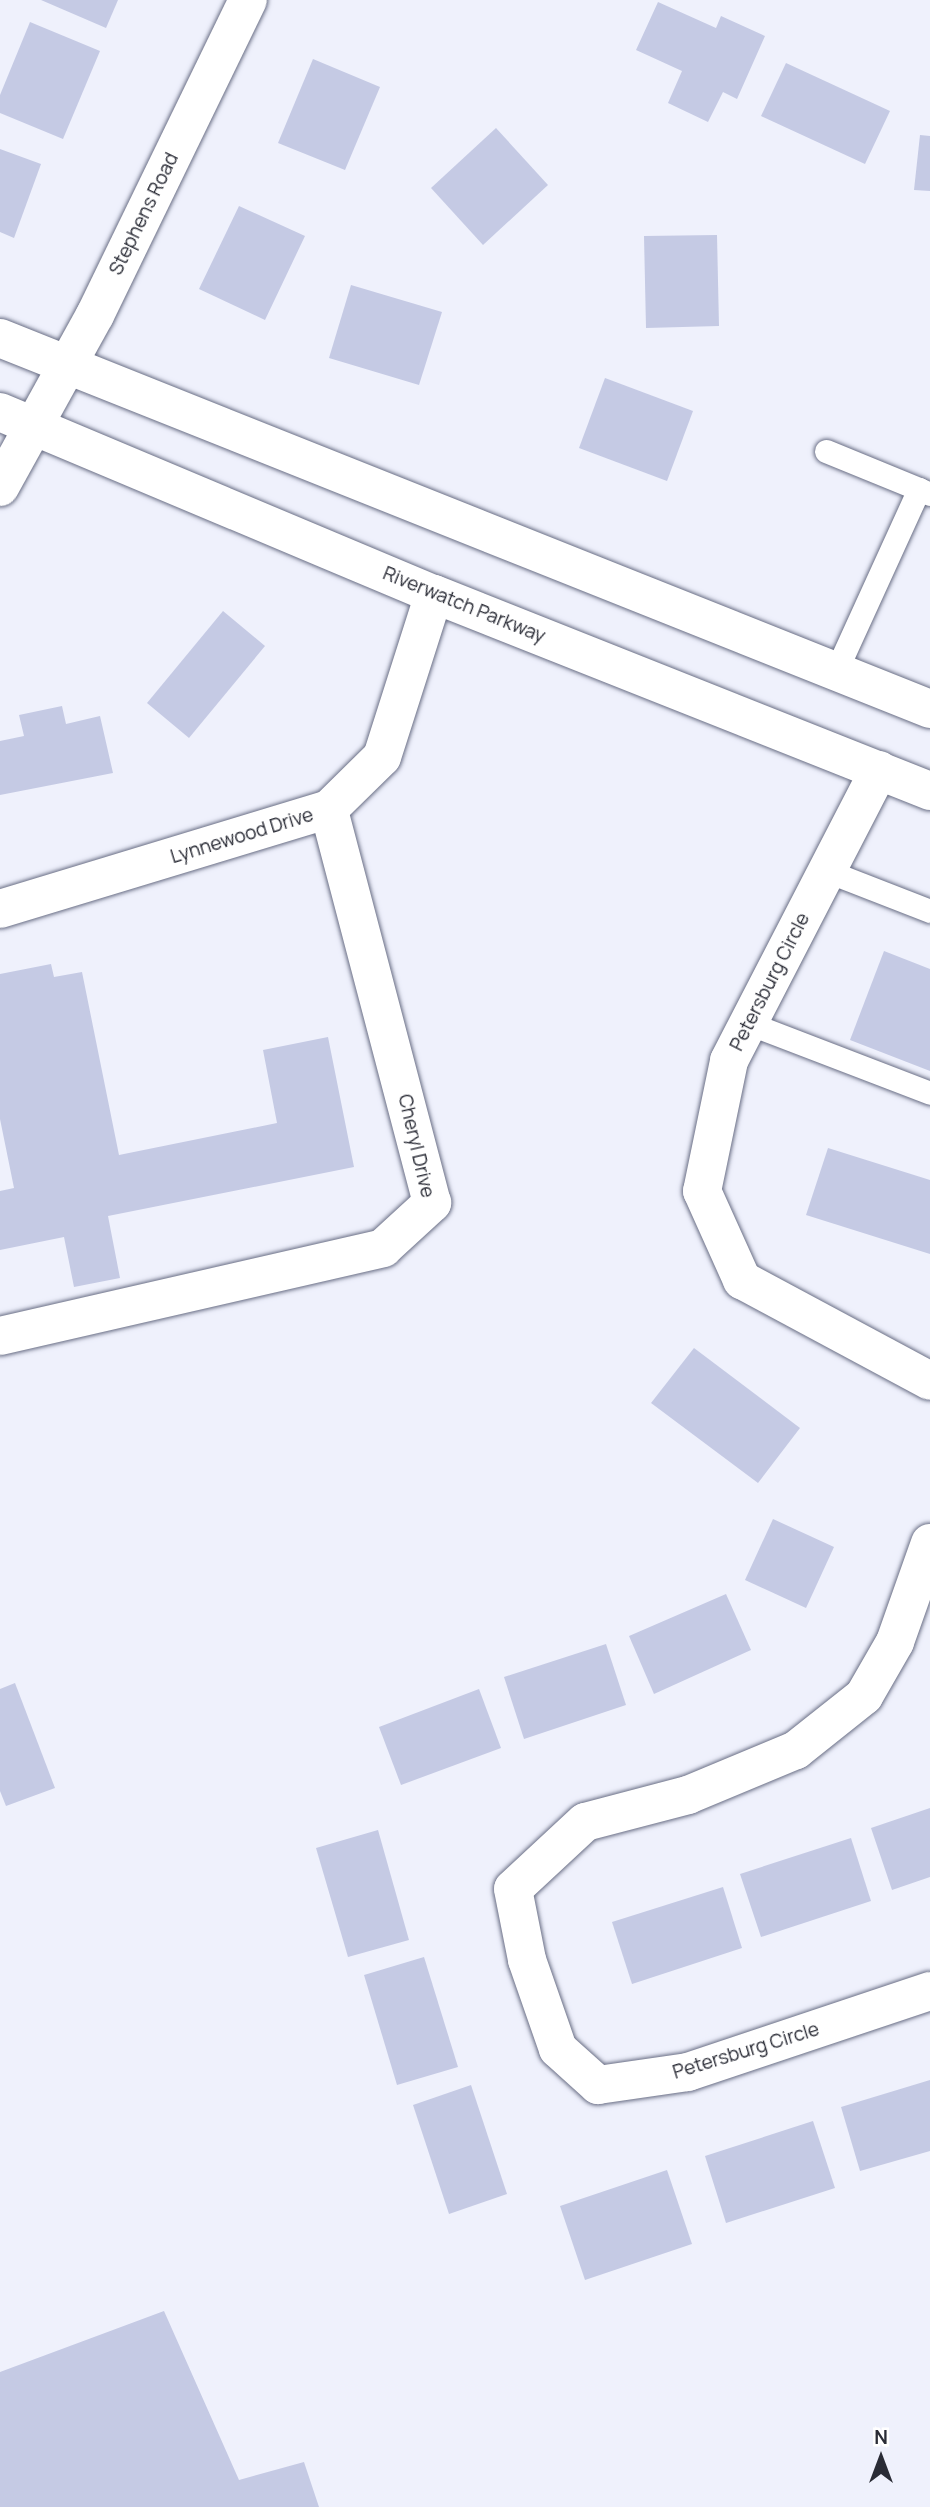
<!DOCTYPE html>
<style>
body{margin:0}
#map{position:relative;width:930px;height:2507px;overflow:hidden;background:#eff1fc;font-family:Manrope,sans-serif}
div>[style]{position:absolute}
.building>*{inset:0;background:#c5cae4}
.roads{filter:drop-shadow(0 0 2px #696e85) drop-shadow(0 0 2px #696e85)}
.service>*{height:23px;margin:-11.5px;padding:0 11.5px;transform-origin:11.5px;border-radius:11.5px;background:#fff}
.minor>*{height:38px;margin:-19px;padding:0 19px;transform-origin:19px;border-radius:19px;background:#fff}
.primary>*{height:38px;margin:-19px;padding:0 19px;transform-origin:19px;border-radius:19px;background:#fff}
span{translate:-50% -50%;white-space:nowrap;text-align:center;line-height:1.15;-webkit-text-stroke:5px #fff;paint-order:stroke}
.street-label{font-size:19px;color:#2a2c36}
.north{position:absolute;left:846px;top:2423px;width:70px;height:70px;-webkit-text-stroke:5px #fff;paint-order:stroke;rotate:0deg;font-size:19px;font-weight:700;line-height:28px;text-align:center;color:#2a2c36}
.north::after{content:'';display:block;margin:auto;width:24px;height:32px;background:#2a2c36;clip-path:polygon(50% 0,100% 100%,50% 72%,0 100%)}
</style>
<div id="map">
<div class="building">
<div style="clip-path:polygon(41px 0,118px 0,106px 28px)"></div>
<div style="clip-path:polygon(658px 2px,716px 28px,721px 16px,765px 36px,737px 99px,723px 92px,708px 122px,668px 103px,682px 71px,636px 50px)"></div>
<div style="clip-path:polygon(30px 22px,100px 51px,63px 139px,0 113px,0 95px)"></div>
<div style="clip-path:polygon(313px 59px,380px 87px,345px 170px,278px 143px)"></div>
<div style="clip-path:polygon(786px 63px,890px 111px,865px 164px,761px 116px)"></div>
<div style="clip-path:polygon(496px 128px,548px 185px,483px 245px,431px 188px)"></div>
<div style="clip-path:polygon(920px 135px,930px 136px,930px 191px,914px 190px)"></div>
<div style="clip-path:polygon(0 149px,41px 164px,14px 238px,0 232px)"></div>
<div style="clip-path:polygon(239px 206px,305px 236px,265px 320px,199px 289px)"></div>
<div style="clip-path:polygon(717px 235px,719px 326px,646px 328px,644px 236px)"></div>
<div style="clip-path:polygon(351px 285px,442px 312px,419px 385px,329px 358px)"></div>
<div style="clip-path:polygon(605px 378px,693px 411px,667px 481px,579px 448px)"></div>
<div style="clip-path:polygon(223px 611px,265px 646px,189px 738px,147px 703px)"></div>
<div style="clip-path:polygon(62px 706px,66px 724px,100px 716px,113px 773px,0 795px,0 741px,24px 736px,19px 715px)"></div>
<div style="clip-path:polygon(884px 951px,930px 969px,930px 1071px,850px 1040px)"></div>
<div style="clip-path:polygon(51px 964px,54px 977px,82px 972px,119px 1155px,277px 1123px,263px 1050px,328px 1037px,354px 1167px,108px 1216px,120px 1278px,74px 1287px,64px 1237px,0 1250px,0 1191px,14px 1188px,0 1119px,0 974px)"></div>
<div style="clip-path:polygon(828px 1148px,930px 1180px,930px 1254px,806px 1215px)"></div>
<div style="clip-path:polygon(694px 1348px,800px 1428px,758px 1483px,651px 1403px)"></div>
<div style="clip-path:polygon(773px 1519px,834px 1547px,806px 1608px,745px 1580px)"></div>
<div style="clip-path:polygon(726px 1594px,751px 1650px,654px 1694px,629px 1636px)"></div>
<div style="clip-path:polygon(606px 1644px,626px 1705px,524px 1739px,504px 1677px)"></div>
<div style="clip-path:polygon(15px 1683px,55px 1788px,6px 1806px,0 1791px,0 1689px)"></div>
<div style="clip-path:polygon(479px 1689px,501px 1748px,401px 1785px,379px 1727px)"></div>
<div style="clip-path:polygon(930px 1808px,930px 1877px,892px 1890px,871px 1828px)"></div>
<div style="clip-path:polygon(378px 1830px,409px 1940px,348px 1957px,316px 1848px)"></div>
<div style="clip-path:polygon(851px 1838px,871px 1901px,761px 1937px,740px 1874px)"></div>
<div style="clip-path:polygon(723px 1887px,742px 1948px,632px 1984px,612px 1922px)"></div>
<div style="clip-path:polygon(424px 1957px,458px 2067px,397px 2085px,364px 1975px)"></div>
<div style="clip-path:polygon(930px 2080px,930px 2151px,860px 2171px,841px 2107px)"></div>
<div style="clip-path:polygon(471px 2085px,507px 2194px,449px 2214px,413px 2105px)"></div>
<div style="clip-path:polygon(813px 2121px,835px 2188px,726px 2223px,705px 2156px)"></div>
<div style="clip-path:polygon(667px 2170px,692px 2244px,585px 2280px,560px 2206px)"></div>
<div style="clip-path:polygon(164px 2311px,239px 2480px,304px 2462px,319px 2507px,0 2507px,0 2372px)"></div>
</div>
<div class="roads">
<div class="service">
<div style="left:826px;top:451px;width:100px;rotate:22.2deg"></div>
<div style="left:836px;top:671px;width:200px;rotate:-65.5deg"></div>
<div style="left:919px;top:489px;width:12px;rotate:24deg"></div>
<div style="left:827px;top:871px;width:110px;rotate:21.2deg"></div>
<div style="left:748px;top:1023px;width:195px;rotate:21deg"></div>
</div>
<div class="minor">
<div style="left:0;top:487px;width:196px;rotate:-61.1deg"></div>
<div style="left:95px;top:315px;width:350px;rotate:-64.1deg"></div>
<div style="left:879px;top:770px;width:327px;rotate:117.3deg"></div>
<div style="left:729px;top:1061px;width:133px;rotate:101.7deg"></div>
<div style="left:702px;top:1191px;width:98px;rotate:65.8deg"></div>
<div style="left:742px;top:1280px;width:213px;rotate:28.2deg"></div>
<div style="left:0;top:909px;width:344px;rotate:-16.9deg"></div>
<div style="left:329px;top:809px;width:74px;rotate:-44.5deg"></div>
<div style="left:382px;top:757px;width:171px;rotate:-72.3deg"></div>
<div style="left:0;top:1336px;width:393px;rotate:-12.9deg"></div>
<div style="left:383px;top:1248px;width:67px;rotate:-42.6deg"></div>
<div style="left:432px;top:1203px;width:407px;rotate:-104.7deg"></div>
<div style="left:930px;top:1543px;width:105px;rotate:109.5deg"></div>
<div style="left:895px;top:1642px;width:62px;rotate:119.9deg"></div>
<div style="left:864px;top:1696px;width:87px;rotate:141.5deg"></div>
<div style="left:796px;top:1750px;width:117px;rotate:157.4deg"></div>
<div style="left:688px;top:1795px;width:106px;rotate:165.3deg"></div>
<div style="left:585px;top:1822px;width:98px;rotate:137.1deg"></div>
<div style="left:513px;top:1889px;width:72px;rotate:78.8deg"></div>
<div style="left:527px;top:1960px;width:94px;rotate:70.8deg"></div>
<div style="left:558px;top:2049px;width:54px;rotate:42deg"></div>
<div style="left:598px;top:2085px;width:91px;rotate:-8.2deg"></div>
<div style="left:688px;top:2072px;width:255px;rotate:-18.5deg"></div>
</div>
<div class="primary">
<div style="left:0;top:338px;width:1001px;rotate:21.75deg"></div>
<div style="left:0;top:412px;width:471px;rotate:22.8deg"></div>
<div style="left:434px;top:594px;width:534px;rotate:21.66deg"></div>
</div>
</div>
<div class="street-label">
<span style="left:144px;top:214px;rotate:-64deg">Stephens Road</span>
<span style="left:464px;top:605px;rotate:22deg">Riverwatch Parkway</span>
<span style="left:242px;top:836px;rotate:-17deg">Lynnewood Drive</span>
<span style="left:770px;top:982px;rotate:-63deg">Petersburg Circle</span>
<span style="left:416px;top:1146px;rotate:77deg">Cheryl Drive</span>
<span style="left:746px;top:2051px;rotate:-17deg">Petersburg Circle</span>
</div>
<div class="north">N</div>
</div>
